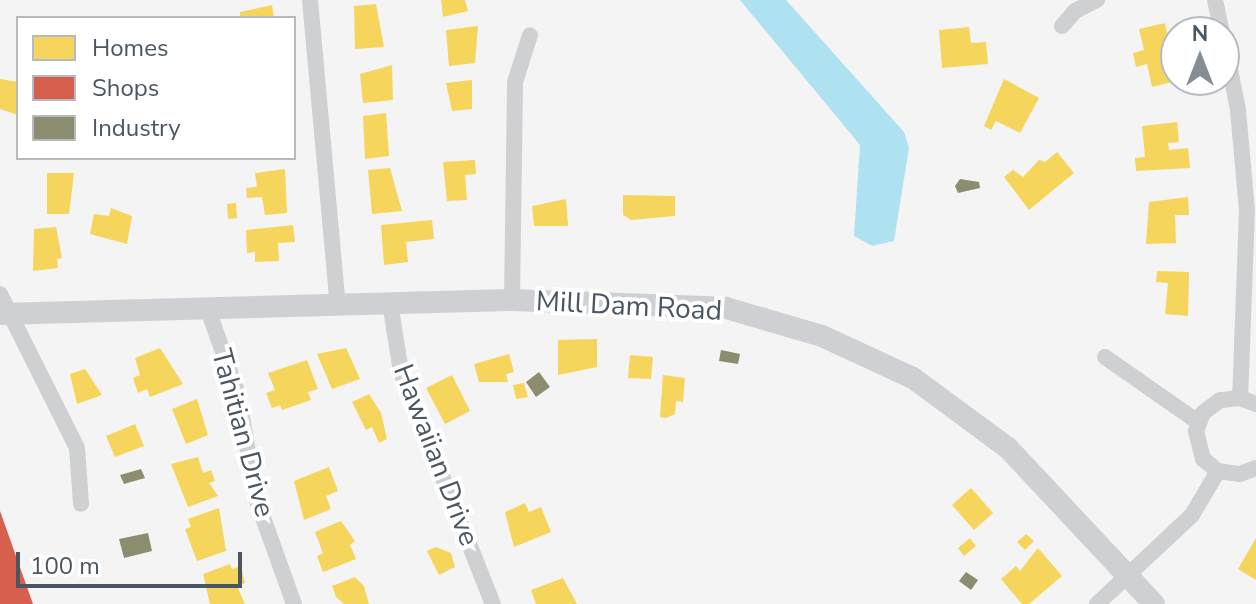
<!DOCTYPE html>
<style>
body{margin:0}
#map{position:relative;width:1256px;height:604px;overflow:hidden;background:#f4f4f4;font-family:"Nunito Sans",sans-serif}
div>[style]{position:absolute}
.water>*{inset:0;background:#aee2f0}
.homes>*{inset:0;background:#f6d55c}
.shops>*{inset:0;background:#d6604d}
.industry>*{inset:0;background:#8c8c6e}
.street>*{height:16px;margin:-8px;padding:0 8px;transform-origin:8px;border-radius:8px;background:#ced0d2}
.secondary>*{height:22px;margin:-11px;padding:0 11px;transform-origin:11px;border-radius:11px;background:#ced0d4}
span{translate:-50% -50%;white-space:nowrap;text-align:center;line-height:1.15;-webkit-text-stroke:8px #fff;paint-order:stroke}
.street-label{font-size:28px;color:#4a5661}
.legend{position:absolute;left:16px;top:16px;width:280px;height:144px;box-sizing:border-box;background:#fff;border:2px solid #b7bbc0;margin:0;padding:10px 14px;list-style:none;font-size:24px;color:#4a5661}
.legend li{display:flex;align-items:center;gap:16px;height:40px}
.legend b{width:40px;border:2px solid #b7bbc0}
.north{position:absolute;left:1160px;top:16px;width:80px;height:80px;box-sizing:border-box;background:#fff;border:2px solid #b7bbc0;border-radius:50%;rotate:0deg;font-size:22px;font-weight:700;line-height:32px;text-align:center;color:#4a5661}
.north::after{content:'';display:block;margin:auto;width:28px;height:36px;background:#868d94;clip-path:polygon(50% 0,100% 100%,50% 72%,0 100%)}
.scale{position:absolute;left:16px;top:552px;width:226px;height:36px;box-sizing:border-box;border:4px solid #4a5661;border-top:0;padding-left:10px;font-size:24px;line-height:28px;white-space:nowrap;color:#4a5661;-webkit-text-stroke:6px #fff;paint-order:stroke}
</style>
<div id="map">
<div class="water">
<div style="clip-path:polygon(740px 0,786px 0,904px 132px,909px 148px,894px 241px,872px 246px,854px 236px,860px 145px)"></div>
</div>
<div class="homes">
<div style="clip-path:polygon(441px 0,465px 0,468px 11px,443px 17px)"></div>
<div style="clip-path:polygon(376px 4px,384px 47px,355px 49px,354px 6px)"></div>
<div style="clip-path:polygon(272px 5px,274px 18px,240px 18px,240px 12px)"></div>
<div style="clip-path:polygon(1165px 23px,1176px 81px,1152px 87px,1147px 64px,1136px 67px,1133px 53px,1144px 50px,1139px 29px)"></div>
<div style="clip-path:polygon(478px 26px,475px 63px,449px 66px,446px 30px)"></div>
<div style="clip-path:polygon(969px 27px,971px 43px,986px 42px,988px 64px,942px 68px,939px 30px)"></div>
<div style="clip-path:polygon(392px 65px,393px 100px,363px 103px,360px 74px)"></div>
<div style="clip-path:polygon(0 79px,18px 82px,18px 115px,0 109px)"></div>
<div style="clip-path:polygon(1004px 79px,1039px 98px,1020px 133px,996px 121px,991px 130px,984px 126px)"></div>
<div style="clip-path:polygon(472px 80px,472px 109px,452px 111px,446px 83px)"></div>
<div style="clip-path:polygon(386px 113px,389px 156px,365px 159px,363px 116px)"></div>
<div style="clip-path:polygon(1177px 122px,1179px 142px,1168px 143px,1169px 150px,1188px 148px,1190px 168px,1136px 171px,1135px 158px,1145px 157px,1142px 126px)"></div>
<div style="clip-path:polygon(1057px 152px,1074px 173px,1029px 210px,1004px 177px,1013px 170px,1023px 177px,1039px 160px,1045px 162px)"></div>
<div style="clip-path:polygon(475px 160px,476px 174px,465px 175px,467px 200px,447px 201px,443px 162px)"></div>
<div style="clip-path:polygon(390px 168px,402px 211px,372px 214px,368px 170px)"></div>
<div style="clip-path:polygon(285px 169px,287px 213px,265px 215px,262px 197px,247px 198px,246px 188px,257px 187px,255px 173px)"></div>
<div style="clip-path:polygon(47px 173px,74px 173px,69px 214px,47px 214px)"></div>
<div style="clip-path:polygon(623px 195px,675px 196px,675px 216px,631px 220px,623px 215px)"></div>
<div style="clip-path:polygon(1188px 197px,1189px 215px,1175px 215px,1176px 243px,1146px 244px,1149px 202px)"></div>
<div style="clip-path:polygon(566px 199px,568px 226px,534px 226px,532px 206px)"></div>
<div style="clip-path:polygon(236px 203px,237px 218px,228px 219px,227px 204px)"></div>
<div style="clip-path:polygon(111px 208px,132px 216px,127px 244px,90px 234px,94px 214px,109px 216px)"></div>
<div style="clip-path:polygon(432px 220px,434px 239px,406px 242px,408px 262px,384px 265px,381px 225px)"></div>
<div style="clip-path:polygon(293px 225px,295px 242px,278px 243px,279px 261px,255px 262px,255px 252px,247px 253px,246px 230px)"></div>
<div style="clip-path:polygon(56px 227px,62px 258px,57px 259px,58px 268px,33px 271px,34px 229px)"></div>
<div style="clip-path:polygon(1157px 271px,1189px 272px,1188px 316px,1165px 314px,1168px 283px,1156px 282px)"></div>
<div style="clip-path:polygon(597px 339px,597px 367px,558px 375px,558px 340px)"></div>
<div style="clip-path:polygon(160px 348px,183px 384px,150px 397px,147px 389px,138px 393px,133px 378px,140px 375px,135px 358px)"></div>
<div style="clip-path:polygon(346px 348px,360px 379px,332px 389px,317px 354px)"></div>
<div style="clip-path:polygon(509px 354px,514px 372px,506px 374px,508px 382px,479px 382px,474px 364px)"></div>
<div style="clip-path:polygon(630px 355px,653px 357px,651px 379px,628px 378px)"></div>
<div style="clip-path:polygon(307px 360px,318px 389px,308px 392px,311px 400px,282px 410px,280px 405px,272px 408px,266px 393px,275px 390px,268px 373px)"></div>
<div style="clip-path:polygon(85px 369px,102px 395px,77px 404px,70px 374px)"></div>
<div style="clip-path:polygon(452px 375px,470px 411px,445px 424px,426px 388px)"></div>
<div style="clip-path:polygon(663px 375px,685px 378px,683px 402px,676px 401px,675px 414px,666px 418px,660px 417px)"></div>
<div style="clip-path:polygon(524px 383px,528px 397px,516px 399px,513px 385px)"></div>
<div style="clip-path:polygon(369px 394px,381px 413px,387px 439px,379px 443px,372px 427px,366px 430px,352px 402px)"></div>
<div style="clip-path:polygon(197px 399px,208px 435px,186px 444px,172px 409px)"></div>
<div style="clip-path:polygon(135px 424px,144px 446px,115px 457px,106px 436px)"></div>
<div style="clip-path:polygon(198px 457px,203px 473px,211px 470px,215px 481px,209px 483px,218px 496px,188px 507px,171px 464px)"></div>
<div style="clip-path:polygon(329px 467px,338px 491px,326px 496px,331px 509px,304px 520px,294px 481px)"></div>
<div style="clip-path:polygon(971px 488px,993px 513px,974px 530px,952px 505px)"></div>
<div style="clip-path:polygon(525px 503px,529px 512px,541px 507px,551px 532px,514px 547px,505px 512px)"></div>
<div style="clip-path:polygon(219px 508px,226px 551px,197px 561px,185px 529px,191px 527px,188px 519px)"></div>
<div style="clip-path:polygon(341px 521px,355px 541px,350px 545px,356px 559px,323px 572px,317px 556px,323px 553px,315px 532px)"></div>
<div style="clip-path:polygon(1026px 534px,1034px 541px,1025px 550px,1017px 542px)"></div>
<div style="clip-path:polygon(970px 538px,976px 546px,964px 556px,958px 548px)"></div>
<div style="clip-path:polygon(1256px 538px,1256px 580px,1238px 569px)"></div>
<div style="clip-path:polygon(436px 547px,451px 553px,455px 567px,439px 575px,427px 551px)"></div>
<div style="clip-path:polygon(1038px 548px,1062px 576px,1029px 604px,1022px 604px,1001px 579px,1016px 566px,1020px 571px)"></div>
<div style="clip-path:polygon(230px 564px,232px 569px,241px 566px,245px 583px,237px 586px,245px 604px,210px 604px,203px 574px)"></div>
<div style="clip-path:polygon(355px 577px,364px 586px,369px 604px,344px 604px,336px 597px,332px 586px)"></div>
<div style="clip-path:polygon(563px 578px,577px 604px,536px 604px,531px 590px)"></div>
</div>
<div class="shops">
<div style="clip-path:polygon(0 511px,33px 604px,0 604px)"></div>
</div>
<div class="industry">
<div style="clip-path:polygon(960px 179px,979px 182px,980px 188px,958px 193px,955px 186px)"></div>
<div style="clip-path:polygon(721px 350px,740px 354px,738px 364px,719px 361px)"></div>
<div style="clip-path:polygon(539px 372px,550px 387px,536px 397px,526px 382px)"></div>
<div style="clip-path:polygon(141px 469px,145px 478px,124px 484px,120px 475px)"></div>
<div style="clip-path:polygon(148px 533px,152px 551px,124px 558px,119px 539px)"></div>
<div style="clip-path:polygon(966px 572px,978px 580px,971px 590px,959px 581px)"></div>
</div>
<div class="street">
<div style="left:310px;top:0;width:306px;rotate:84.8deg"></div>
<div style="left:1215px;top:0;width:33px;rotate:78deg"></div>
<div style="left:1062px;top:26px;width:20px;rotate:-49deg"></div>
<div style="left:1075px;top:11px;width:25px;rotate:-27deg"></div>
<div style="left:1224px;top:39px;width:72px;rotate:78.8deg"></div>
<div style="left:1238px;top:110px;width:100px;rotate:84.9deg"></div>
<div style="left:1247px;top:210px;width:188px;rotate:92.1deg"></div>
<div style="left:0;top:294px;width:172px;rotate:63.4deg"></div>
<div style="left:77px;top:448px;width:56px;rotate:85.9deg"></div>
<div style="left:512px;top:300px;width:218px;rotate:-89.2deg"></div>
<div style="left:515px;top:82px;width:49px;rotate:-72.3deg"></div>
<div style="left:390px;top:303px;width:70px;rotate:80.9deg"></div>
<div style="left:401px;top:372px;width:250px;rotate:68.4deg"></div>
<div style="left:207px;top:307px;width:92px;rotate:70.4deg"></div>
<div style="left:238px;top:394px;width:106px;rotate:80.2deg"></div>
<div style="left:256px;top:498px;width:113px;rotate:70.3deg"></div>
<div style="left:1105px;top:357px;width:113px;rotate:35deg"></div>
<div style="left:1256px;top:404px;width:17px;rotate:-159deg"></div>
<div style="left:1240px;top:398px;width:20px;rotate:174deg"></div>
<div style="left:1220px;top:400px;width:21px;rotate:143deg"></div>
<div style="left:1203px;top:413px;width:19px;rotate:111deg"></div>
<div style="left:1196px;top:431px;width:29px;rotate:76deg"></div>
<div style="left:1203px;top:459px;width:19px;rotate:39deg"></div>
<div style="left:1218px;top:471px;width:22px;rotate:8deg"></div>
<div style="left:1240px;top:474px;width:17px;rotate:-21deg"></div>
<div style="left:1097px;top:604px;width:130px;rotate:-43.1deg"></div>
<div style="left:1192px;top:515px;width:51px;rotate:-59.4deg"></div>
</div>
<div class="secondary">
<div style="left:0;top:314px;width:512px;rotate:-1.57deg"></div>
<div style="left:512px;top:300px;width:214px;rotate:2.1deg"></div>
<div style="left:726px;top:308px;width:100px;rotate:16.3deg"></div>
<div style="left:822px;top:336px;width:100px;rotate:24.8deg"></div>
<div style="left:913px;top:378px;width:118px;rotate:36.4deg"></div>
<div style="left:1008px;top:448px;width:214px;rotate:46.9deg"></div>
</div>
<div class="street-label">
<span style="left:629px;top:306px;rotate:3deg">Mill Dam Road</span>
<span style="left:243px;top:433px;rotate:75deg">Tahitian Drive</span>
<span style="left:436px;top:455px;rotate:69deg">Hawaiian Drive</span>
</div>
<ul class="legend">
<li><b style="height:22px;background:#f6d55c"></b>Homes</li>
<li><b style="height:22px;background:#d6604d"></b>Shops</li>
<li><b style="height:22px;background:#8c8c6e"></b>Industry</li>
</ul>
<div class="north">N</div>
<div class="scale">100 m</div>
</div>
